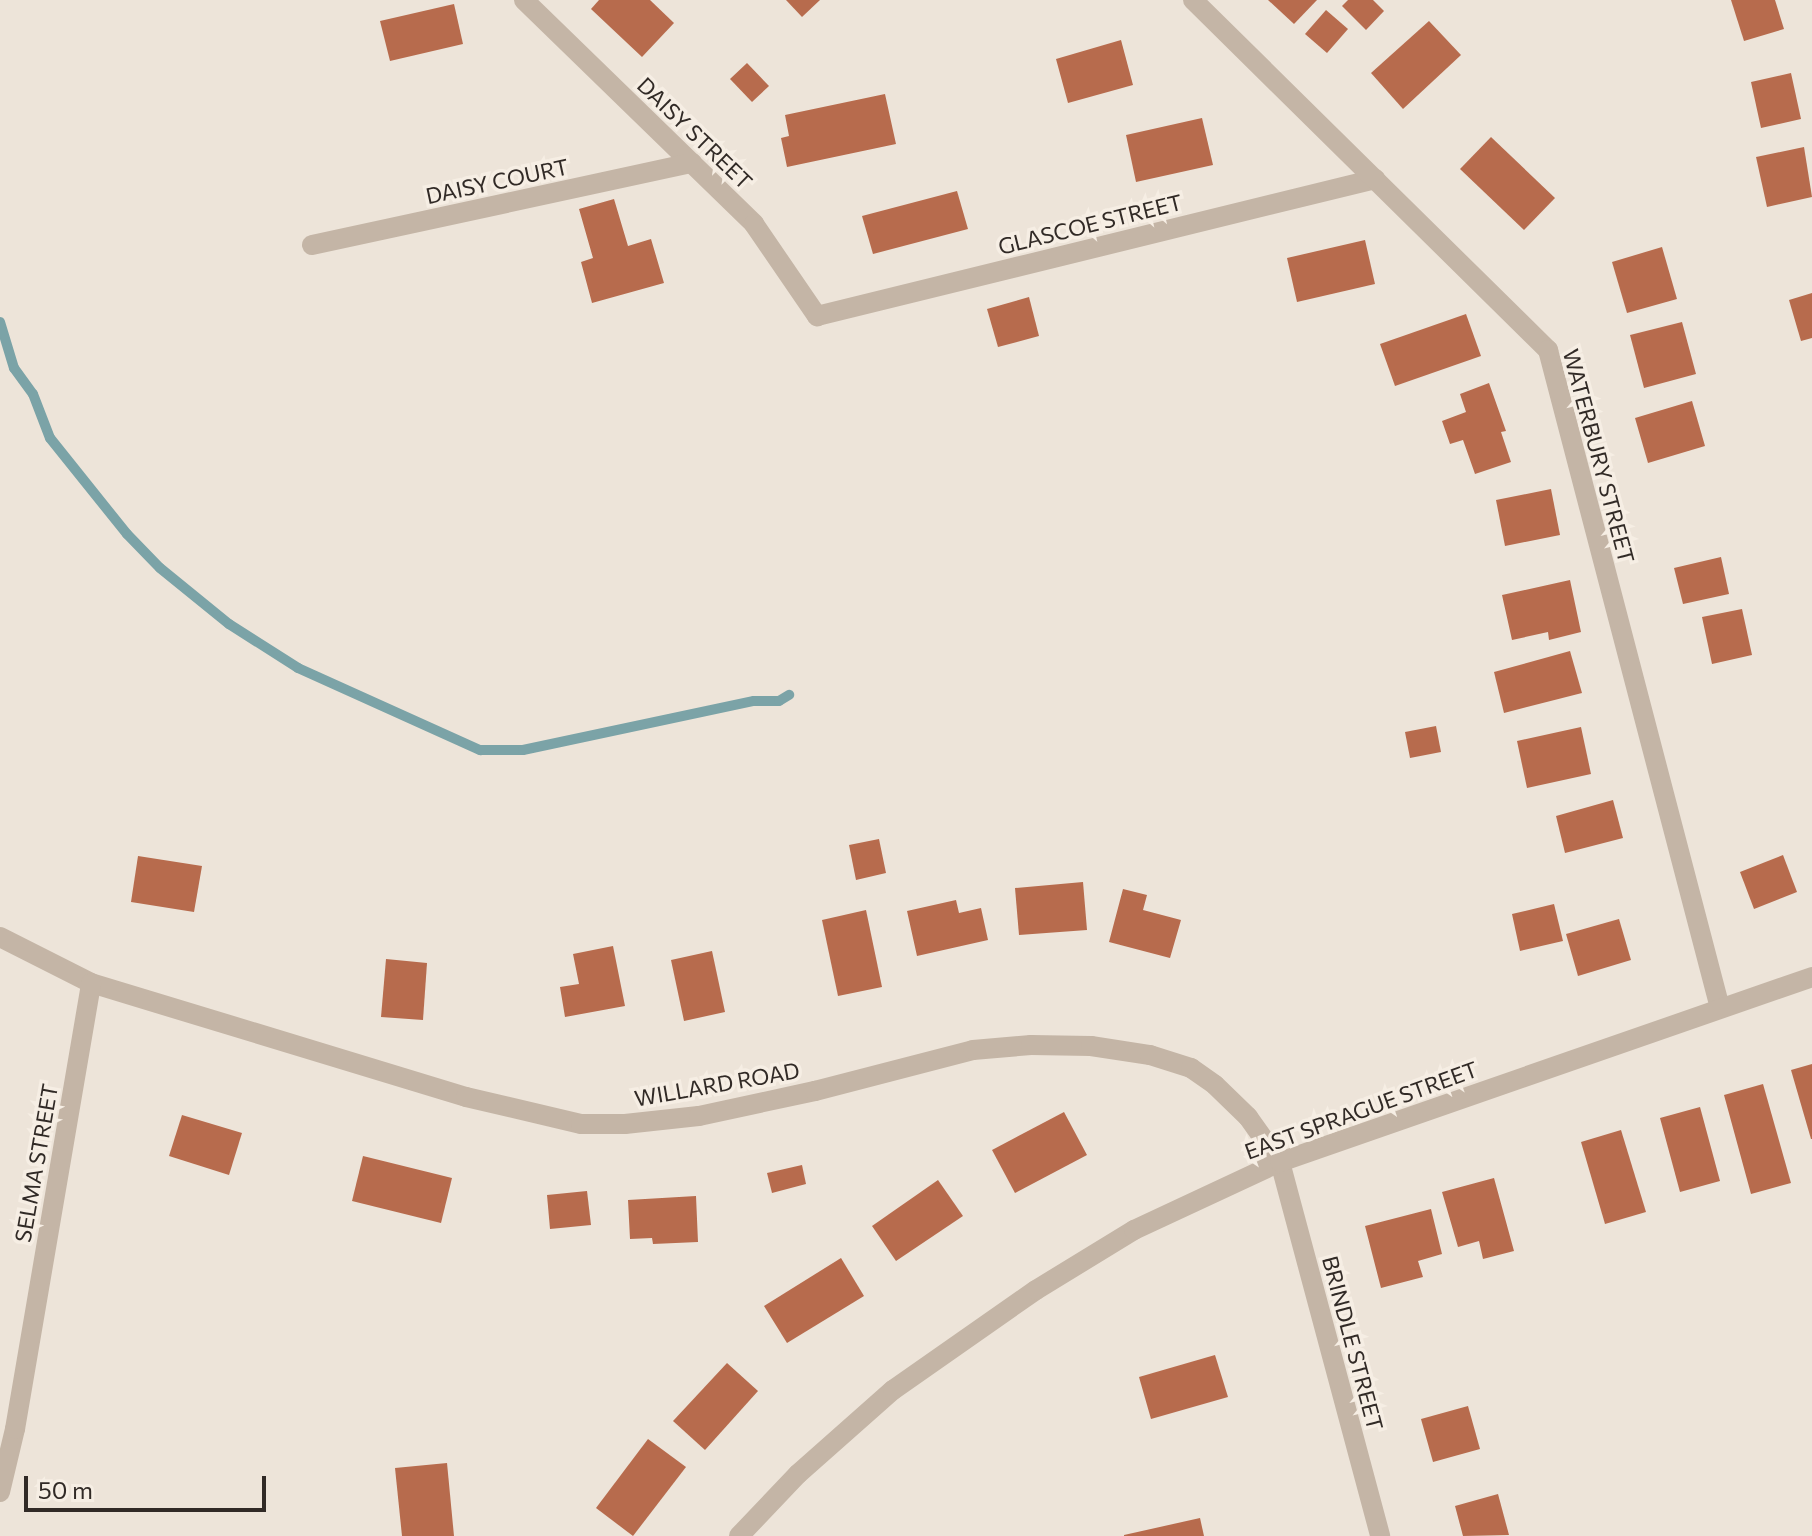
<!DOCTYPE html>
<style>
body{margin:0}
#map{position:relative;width:1812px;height:1536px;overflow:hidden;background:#ede4d9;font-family:Commissioner,sans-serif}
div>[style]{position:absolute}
.stream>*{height:10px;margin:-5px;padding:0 5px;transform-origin:5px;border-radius:5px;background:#7ba3a7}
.building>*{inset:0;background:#b76b4d}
.minor>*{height:20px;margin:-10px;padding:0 10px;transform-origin:10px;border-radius:10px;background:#c4b5a6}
.tertiary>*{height:20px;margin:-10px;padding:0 10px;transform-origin:10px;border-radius:10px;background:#c4b5a6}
span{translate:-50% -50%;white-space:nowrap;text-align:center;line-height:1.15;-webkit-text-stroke:7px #f6eee4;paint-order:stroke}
.street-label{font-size:22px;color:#312a26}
.scale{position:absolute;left:24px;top:1476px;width:242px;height:36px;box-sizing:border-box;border:4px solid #312a26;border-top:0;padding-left:10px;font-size:24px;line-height:28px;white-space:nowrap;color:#312a26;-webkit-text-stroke:6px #f6eee4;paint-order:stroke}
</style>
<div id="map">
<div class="stream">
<div style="left:0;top:322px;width:48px;rotate:73.1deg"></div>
<div style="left:14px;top:368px;width:32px;rotate:54deg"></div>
<div style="left:33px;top:394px;width:47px;rotate:68.9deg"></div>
<div style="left:50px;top:438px;width:123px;rotate:51.3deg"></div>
<div style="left:127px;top:534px;width:47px;rotate:45.9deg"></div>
<div style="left:160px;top:568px;width:89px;rotate:39.1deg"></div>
<div style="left:229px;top:624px;width:82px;rotate:32.5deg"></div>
<div style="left:298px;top:668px;width:200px;rotate:24.3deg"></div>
<div style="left:480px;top:750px;width:43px"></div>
<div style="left:523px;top:750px;width:236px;rotate:-12deg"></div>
<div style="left:754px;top:701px;width:25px"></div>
<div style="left:779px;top:701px;width:12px;rotate:-31deg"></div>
</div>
<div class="building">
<div style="clip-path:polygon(599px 0,650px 0,674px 23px,642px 57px,591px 9px)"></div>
<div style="clip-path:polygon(786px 0,820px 0,802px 17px)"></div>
<div style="clip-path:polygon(1268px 0,1317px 0,1294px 24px)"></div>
<div style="clip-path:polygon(1348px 0,1373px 0,1384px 11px,1366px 30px,1342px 6px)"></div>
<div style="clip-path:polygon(1731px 0,1775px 0,1784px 29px,1744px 41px)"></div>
<div style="clip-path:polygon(454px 4px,463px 44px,390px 61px,380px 21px)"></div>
<div style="clip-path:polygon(1326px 10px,1348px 29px,1327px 53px,1305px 34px)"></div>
<div style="clip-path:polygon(1429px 21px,1461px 55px,1403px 109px,1371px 73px)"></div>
<div style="clip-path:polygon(1121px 40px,1133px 85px,1068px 103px,1056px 59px)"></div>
<div style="clip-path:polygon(747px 63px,769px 86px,752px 102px,730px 79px)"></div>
<div style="clip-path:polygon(1791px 73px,1801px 119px,1761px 128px,1751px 82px)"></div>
<div style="clip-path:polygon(885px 94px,896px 144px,787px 167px,781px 138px,789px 136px,785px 115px)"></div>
<div style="clip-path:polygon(1202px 118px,1213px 165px,1136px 182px,1126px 135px)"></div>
<div style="clip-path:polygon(1491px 137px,1555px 198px,1524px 230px,1460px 169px)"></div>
<div style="clip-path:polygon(1804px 147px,1812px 197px,1767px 207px,1756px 157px)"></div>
<div style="clip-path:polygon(957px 191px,968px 229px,873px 254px,862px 216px)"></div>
<div style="clip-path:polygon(614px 199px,628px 246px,651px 239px,664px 283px,592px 303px,581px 262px,593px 258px,579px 209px)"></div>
<div style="clip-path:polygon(1365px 240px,1375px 284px,1297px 302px,1287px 258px)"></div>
<div style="clip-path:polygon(1662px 247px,1677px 299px,1627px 313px,1612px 262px)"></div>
<div style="clip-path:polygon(1812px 293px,1812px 338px,1801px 341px,1789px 300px)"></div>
<div style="clip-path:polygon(1029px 297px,1039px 336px,998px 347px,987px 309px)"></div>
<div style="clip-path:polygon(1466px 314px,1481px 356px,1395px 386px,1380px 344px)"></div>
<div style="clip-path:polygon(1682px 322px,1696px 374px,1644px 388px,1630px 335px)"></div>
<div style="clip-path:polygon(1489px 383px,1506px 431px,1501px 432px,1511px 462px,1475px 474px,1463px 440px,1450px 444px,1442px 421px,1466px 412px,1460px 394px)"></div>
<div style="clip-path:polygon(1692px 401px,1705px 446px,1648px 463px,1635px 418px)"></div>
<div style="clip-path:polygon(1551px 489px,1560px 535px,1505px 546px,1496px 500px)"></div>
<div style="clip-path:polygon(1721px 557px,1729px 594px,1683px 604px,1674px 568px)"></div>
<div style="clip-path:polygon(1570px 580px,1581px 632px,1549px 640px,1548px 632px,1512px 640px,1502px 595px)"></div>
<div style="clip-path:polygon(1742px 609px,1752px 655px,1712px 664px,1702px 617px)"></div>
<div style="clip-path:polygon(1570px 651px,1582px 693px,1504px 713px,1494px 672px)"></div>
<div style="clip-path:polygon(1436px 726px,1441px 752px,1410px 758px,1405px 732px)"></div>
<div style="clip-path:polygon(1581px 727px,1591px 774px,1527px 788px,1517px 741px)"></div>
<div style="clip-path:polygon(1613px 800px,1623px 838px,1565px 853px,1556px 816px)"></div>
<div style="clip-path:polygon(879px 839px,886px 873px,856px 880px,849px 845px)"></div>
<div style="clip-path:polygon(1783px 855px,1797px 892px,1754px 909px,1740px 872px)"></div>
<div style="clip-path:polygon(138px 856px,202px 866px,194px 912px,131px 902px)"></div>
<div style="clip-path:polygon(1083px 882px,1087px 930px,1019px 935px,1015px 888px)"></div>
<div style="clip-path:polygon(1123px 889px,1147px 895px,1143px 910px,1181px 920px,1170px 958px,1109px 942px)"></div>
<div style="clip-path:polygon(956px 900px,959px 913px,981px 908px,988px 940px,917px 956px,907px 911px)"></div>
<div style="clip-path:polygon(1554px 904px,1563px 941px,1520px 951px,1512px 914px)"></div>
<div style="clip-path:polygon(866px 910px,882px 987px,838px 996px,822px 920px)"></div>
<div style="clip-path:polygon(1619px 919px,1631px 960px,1578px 976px,1566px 934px)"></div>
<div style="clip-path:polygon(613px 946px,625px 1006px,565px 1017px,560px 987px,579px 984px,573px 954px)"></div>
<div style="clip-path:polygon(712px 951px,725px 1012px,684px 1021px,671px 960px)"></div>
<div style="clip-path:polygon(386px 959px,427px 963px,423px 1020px,381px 1017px)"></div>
<div style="clip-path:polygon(1812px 1064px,1812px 1139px,1811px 1139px,1791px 1070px)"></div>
<div style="clip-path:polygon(1763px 1084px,1791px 1183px,1751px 1194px,1724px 1095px)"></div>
<div style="clip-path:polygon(1700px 1107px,1720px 1181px,1680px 1192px,1660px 1118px)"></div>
<div style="clip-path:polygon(1064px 1112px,1087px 1155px,1015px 1193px,992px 1150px)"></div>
<div style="clip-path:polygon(182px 1115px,242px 1133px,229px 1175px,169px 1156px)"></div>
<div style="clip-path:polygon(1621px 1130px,1646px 1212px,1605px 1224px,1581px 1142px)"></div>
<div style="clip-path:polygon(363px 1156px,452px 1178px,441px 1223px,352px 1201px)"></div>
<div style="clip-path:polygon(802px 1165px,806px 1184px,772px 1193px,767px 1173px)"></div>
<div style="clip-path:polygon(1494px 1178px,1514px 1251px,1483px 1259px,1479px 1241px,1458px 1247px,1442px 1192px)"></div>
<div style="clip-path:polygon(938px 1180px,963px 1216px,896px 1261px,872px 1226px)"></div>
<div style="clip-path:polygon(587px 1191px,591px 1225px,550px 1229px,547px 1195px)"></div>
<div style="clip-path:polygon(696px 1196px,698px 1242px,653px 1244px,652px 1238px,630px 1239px,628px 1200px)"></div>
<div style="clip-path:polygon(1431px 1209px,1442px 1254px,1418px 1261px,1423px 1277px,1381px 1288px,1365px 1226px)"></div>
<div style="clip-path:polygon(841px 1258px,864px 1296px,787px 1343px,764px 1306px)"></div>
<div style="clip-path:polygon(1215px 1355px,1228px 1397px,1151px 1419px,1139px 1377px)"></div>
<div style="clip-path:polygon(727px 1363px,758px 1391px,705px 1450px,673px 1421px)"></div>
<div style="clip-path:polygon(1468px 1406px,1480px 1449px,1433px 1462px,1421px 1419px)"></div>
<div style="clip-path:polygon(648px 1439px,686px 1467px,633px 1536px,596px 1508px)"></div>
<div style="clip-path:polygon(447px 1463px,454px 1536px,402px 1536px,395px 1468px)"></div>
<div style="clip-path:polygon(1498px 1494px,1509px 1535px,1463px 1536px,1455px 1506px)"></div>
<div style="clip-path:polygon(1200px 1518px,1204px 1536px,1124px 1536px,1124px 1535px)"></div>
</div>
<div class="minor">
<div style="left:524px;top:0;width:321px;rotate:44.2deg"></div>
<div style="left:754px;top:224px;width:112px;rotate:55.6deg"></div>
<div style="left:817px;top:316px;width:575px;rotate:-13.79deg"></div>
<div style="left:1193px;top:0;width:499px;rotate:44.6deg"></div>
<div style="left:1548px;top:350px;width:680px;rotate:75.35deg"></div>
<div style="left:312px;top:245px;width:389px;rotate:-12.2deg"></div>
<div style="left:0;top:937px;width:102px;rotate:26.8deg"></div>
<div style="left:91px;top:983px;width:392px;rotate:16.9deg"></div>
<div style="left:466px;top:1097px;width:118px;rotate:13.2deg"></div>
<div style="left:581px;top:1124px;width:44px"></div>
<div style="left:625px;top:1124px;width:74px;rotate:-6.2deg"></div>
<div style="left:699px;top:1116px;width:119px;rotate:-12.2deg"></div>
<div style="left:815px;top:1091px;width:163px;rotate:-14.5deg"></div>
<div style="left:973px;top:1050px;width:58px;rotate:-4.9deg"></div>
<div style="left:1031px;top:1045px;width:60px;rotate:1deg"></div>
<div style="left:1091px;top:1046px;width:60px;rotate:8.7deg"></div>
<div style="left:1150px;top:1055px;width:43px;rotate:17.6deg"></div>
<div style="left:1191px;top:1068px;width:29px;rotate:35deg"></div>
<div style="left:1215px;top:1085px;width:46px;rotate:44.1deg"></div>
<div style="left:1248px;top:1117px;width:55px;rotate:54.6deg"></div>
<div style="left:1280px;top:1162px;width:387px;rotate:75deg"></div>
<div style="left:0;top:1492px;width:65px;rotate:-76.6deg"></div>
<div style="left:15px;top:1429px;width:452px;rotate:-80.3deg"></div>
</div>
<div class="tertiary">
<div style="left:739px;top:1536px;width:86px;rotate:-46.4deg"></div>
<div style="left:798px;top:1474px;width:127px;rotate:-41.5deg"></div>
<div style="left:893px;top:1390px;width:174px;rotate:-35deg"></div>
<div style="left:1036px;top:1290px;width:115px;rotate:-31.5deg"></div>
<div style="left:1134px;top:1230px;width:161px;rotate:-25deg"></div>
<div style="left:1280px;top:1162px;width:563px;rotate:-19.17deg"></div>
</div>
<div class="street-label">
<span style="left:695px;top:133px;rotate:44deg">DAISY STREET</span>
<span style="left:497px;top:181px;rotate:-12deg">DAISY COURT</span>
<span style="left:1090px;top:224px;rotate:-14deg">GLASCOE STREET</span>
<span style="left:1599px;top:456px;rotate:75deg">WATERBURY STREET</span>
<span style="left:717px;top:1084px;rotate:-10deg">WILLARD ROAD</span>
<span style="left:1361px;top:1110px;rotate:-20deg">EAST SPRAGUE STREET</span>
<span style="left:36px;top:1163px;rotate:-80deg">SELMA STREET</span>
<span style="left:1353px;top:1343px;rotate:75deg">BRINDLE STREET</span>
</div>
<div class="scale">50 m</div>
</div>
